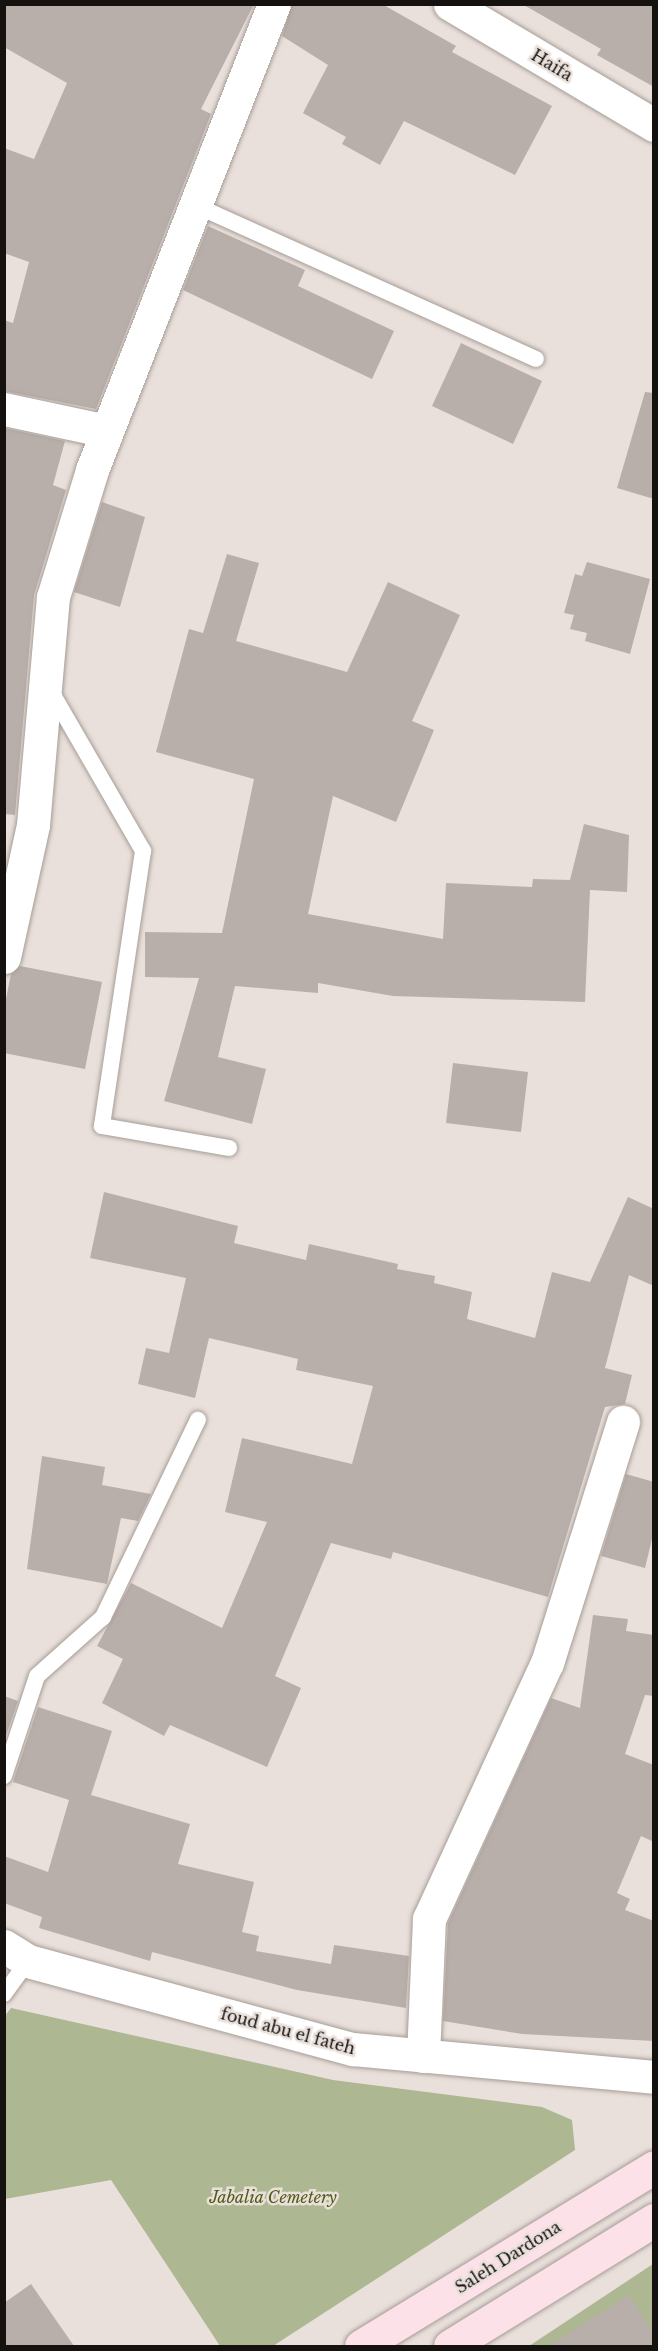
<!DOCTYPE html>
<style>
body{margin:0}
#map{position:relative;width:658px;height:2351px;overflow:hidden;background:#eae0db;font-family:"Libre Baskerville",serif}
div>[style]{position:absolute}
.green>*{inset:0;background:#adb792}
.building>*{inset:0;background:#b9afaa}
.roads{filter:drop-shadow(0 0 2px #a69d97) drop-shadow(0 0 2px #a69d97)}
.lane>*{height:16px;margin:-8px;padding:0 8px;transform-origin:8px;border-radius:8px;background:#fff}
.street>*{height:33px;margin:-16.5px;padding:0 16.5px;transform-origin:16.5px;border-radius:16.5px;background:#fff}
.secondary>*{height:33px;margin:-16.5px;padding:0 16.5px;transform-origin:16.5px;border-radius:16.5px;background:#fce1e9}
span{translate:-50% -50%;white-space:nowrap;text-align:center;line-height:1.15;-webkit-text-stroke:5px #eae0db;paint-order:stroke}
.street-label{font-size:16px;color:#14110f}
.park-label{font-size:16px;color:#4f5c15;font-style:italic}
.frame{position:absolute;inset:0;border:6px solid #14110f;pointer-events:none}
</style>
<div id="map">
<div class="green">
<div style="clip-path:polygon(11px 2008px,333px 2080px,542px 2107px,572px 2120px,575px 2150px,273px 2346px,220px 2346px,111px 2180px,5px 2199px,4px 2017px)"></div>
<div style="clip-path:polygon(653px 2264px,653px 2346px,529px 2346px)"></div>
</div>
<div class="building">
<div style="clip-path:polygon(4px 4px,254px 4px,201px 109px,211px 114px,96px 409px,4px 391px,4px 320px,13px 323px,29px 262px,4px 253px,4px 148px,34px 159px,67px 83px,4px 47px)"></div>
<div style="clip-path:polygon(292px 4px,382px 4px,456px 46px,452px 52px,552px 106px,515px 175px,404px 121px,380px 165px,342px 144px,346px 137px,303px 113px,328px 65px,282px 36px)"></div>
<div style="clip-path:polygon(522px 4px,654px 4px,654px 87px,597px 55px,601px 49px)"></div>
<div style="clip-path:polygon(208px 226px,305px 270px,298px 286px,394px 331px,372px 379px,183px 290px)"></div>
<div style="clip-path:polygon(461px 343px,542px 381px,513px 444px,432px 406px)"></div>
<div style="clip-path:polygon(645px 392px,654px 393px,654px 499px,617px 488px)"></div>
<div style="clip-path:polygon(4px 428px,65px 441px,53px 485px,66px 490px,34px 595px,15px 815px,4px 814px)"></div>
<div style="clip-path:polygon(102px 502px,145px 517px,120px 607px,74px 592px)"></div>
<div style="clip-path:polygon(227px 554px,259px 563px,236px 641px,347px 672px,388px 582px,460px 615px,412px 721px,434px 730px,396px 822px,333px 796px,308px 914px,443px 939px,446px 883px,532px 887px,533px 879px,570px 880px,584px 824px,629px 835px,627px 892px,590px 890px,585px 1002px,393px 996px,318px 983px,318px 993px,235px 986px,218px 1057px,266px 1069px,252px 1124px,164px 1101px,199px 978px,145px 977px,145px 932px,222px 933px,254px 779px,156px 752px,189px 629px,203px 633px)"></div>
<div style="clip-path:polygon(587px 562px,650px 579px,630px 654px,585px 641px,587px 633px,570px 629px,574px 615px,564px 613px,575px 574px,582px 576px)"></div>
<div style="clip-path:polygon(20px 966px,102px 982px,85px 1069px,4px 1053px,4px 1009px,11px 974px)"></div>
<div style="clip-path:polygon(453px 1063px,528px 1072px,521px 1132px,446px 1123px)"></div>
<div style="clip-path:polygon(104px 1192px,238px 1226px,234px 1243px,306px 1260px,309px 1244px,398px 1264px,397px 1269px,435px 1276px,434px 1283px,472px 1292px,467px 1319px,535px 1338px,552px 1272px,590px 1282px,628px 1197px,654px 1209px,654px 1286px,629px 1275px,605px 1368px,632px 1375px,625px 1404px,605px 1407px,548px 1597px,393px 1552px,391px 1559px,331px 1543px,275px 1676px,301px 1688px,267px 1767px,170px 1725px,164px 1736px,102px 1703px,123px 1659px,97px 1646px,131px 1583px,222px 1628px,267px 1522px,225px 1512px,242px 1438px,352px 1464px,373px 1386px,296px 1370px,298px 1359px,209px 1338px,195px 1398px,138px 1384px,146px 1348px,169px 1353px,186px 1278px,90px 1258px)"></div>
<div style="clip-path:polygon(42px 1456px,105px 1467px,102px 1485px,151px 1494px,138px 1521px,121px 1518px,107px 1584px,27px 1569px)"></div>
<div style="clip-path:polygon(626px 1474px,654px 1482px,654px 1531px,645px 1568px,601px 1556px)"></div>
<div style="clip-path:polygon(593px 1615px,628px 1619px,626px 1631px,654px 1635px,654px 1696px,645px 1695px,625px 1754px,654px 1765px,654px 1842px,641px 1836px,617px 1893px,630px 1899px,625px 1910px,654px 1921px,654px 2041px,522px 2034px,443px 2021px,448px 1923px,551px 1698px,580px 1708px)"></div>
<div style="clip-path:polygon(4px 1696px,18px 1701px,4px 1741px)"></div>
<div style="clip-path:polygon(38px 1707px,112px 1731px,91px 1795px,190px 1824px,178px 1864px,254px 1882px,242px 1932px,259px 1936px,256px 1951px,331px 1964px,334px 1945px,409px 1956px,406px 2008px,297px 1990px,152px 1952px,150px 1961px,39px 1928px,42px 1917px,4px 1903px,4px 1856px,48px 1872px,69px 1800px,13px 1782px)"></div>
<div style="clip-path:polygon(31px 2284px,74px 2346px,4px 2346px,4px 2303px)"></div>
<div style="clip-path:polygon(629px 2295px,654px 2334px,654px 2346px,549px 2346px)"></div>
</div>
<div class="roads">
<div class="lane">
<div style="left:195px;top:205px;width:374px;rotate:24.3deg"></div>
<div style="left:49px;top:688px;width:188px;rotate:60deg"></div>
<div style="left:143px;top:851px;width:278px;rotate:98.5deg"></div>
<div style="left:102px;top:1126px;width:129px;rotate:9.8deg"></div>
<div style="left:4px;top:1776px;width:105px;rotate:-71.7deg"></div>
<div style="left:37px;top:1676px;width:89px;rotate:-41.8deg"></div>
<div style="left:103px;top:1617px;width:219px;rotate:-64.3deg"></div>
<div style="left:4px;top:1994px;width:41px;rotate:-54deg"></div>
</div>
<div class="street">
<div style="left:450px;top:4px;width:237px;rotate:30.7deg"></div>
<div style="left:4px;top:409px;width:105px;rotate:12.1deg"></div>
<div style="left:4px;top:957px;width:135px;rotate:-77.6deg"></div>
<div style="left:33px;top:825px;width:229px;rotate:-85deg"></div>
<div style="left:53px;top:597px;width:133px;rotate:-72.9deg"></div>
<div style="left:92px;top:470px;width:500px;rotate:-68.67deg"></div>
<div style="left:4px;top:1946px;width:28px;rotate:32deg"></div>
<div style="left:28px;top:1961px;width:337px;rotate:15.2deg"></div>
<div style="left:353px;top:2049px;width:302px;rotate:5.3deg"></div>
<div style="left:423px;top:2056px;width:137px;rotate:-87.5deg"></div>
<div style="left:429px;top:1919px;width:282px;rotate:-65.3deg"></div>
<div style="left:547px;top:1663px;width:253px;rotate:-72.5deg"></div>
</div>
<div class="secondary">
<div style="left:361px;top:2346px;width:343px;rotate:-31.4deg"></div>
<div style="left:450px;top:2346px;width:240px;rotate:-31.7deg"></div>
</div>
</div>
<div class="street-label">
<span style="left:552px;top:65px;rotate:31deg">Haifa</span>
<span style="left:288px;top:2031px;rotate:15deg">foud abu el fateh</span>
<span style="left:508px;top:2257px;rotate:-32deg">Saleh Dardona</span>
</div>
<div class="park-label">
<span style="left:273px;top:2197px">Jabalia Cemetery</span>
</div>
<div class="frame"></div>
</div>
